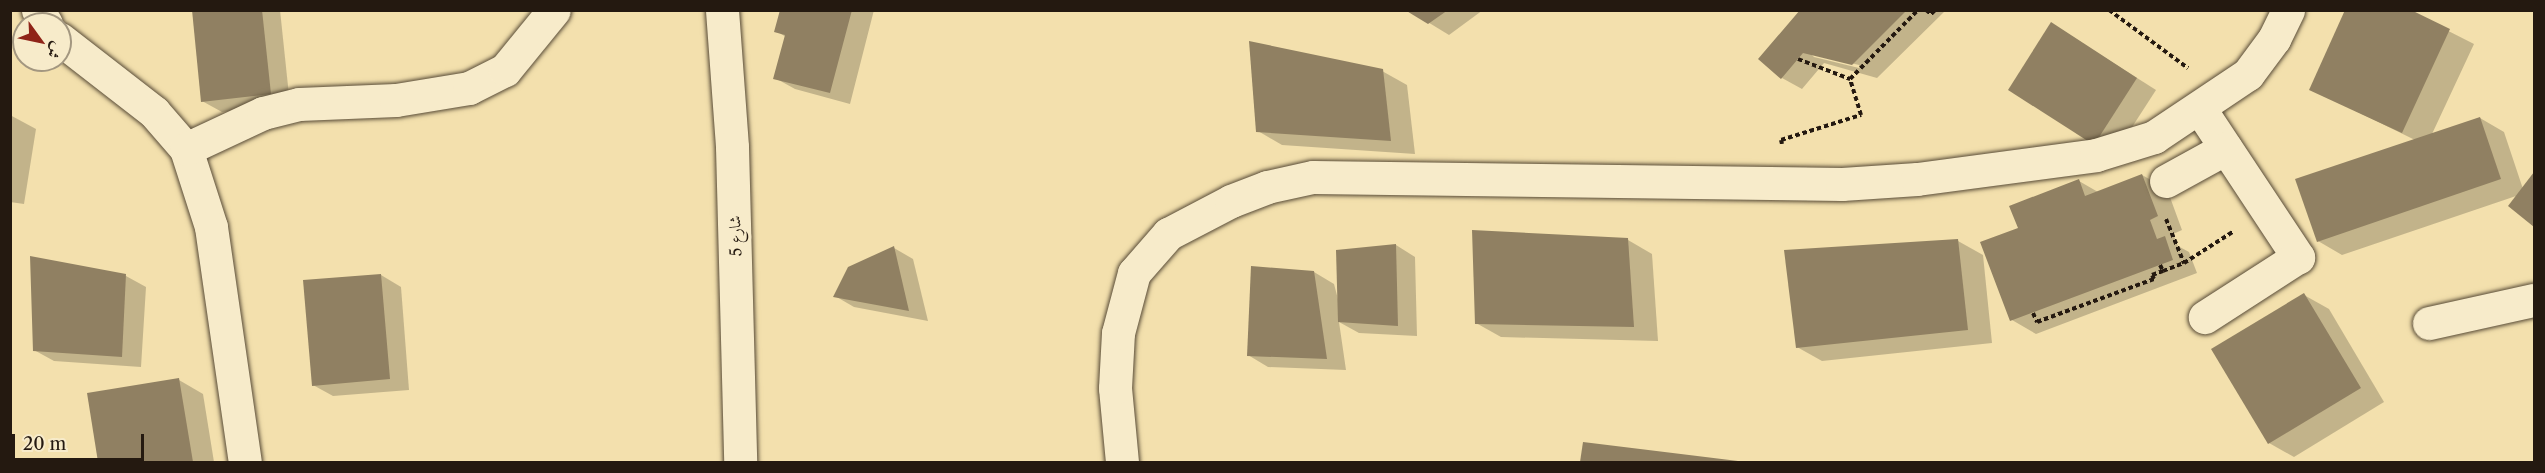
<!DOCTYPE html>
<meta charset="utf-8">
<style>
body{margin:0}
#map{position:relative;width:2545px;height:473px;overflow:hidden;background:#f3e0ad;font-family:"Libre Caslon Text",Amiri,serif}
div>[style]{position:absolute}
.shadow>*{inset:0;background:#0003}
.building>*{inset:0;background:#908062}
.path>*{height:4px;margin-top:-2px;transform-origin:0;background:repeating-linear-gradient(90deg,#241910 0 4.5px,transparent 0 7.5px)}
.roads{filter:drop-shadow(0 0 2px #584b37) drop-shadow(0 0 2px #584b37)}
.minor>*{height:33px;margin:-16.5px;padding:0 16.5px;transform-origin:16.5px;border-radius:16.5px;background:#f7ebca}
span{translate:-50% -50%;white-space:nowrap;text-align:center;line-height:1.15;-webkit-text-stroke:6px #f7ebca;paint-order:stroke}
.street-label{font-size:16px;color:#241910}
.frame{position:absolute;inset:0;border:12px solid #241910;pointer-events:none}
.north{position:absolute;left:12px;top:12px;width:60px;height:60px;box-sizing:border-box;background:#f7ebca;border:2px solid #a39780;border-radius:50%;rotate:123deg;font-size:16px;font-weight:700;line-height:24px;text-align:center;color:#241910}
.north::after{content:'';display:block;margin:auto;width:21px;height:27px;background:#8f2418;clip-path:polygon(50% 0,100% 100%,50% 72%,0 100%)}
.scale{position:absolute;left:12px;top:434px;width:132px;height:27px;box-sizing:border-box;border:3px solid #241910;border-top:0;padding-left:8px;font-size:18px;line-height:21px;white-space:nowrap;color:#241910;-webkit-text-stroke:4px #f7ebca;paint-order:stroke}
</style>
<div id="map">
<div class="shadow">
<div style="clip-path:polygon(193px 10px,280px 10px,290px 105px,222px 112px,202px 101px)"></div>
<div style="clip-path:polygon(781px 10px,874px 10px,850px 104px,795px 89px,775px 78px,786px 37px,776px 31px)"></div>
<div style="clip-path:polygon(1408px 10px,1483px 10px,1449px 35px)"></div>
<div style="clip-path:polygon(evenodd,1802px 10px,1945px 10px,1945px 11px,1877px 78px,1824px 63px,1802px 89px,1782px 78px,1802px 10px,1810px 53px,1859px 65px,1859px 68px,1814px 57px,1810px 53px)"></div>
<div style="clip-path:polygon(2407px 10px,2474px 44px,2432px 134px,2480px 118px,2504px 132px,2523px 189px,2534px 175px,2534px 225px,2510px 206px,2519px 195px,2342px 255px,2318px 241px,2415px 140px,2311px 89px)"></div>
<div style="clip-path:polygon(2071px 36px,2156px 90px,2114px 155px,2010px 90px)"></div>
<div style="clip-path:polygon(1382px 71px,1407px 85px,1415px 154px,1282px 145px,1258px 131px)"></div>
<div style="clip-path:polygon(10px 115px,36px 129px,24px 204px,10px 202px)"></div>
<div style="clip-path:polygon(2142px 175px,2167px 189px,2182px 230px,2173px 234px,2178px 246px,2189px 252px,2197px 273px,2036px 334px,2012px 320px,2020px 229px,2079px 181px,2098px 192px)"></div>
<div style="clip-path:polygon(1628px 240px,1652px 254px,1658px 341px,1501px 337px,1476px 323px)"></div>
<div style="clip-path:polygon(1958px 241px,1983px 255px,1992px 343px,1822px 361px,1797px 347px)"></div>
<div style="clip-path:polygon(1396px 245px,1415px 257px,1417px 336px,1359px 333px,1339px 322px,1346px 370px,1268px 367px,1248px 355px,1314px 272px,1334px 284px,1339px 303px)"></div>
<div style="clip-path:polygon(894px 248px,913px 259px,928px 321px,854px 307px,835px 296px)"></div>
<div style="clip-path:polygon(32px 258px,126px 276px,146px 287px,141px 367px,54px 361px,34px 350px)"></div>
<div style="clip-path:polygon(381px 275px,401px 287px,409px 390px,333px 396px,313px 385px)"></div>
<div style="clip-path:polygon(2304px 295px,2329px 309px,2384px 402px,2294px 457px,2269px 443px)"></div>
<div style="clip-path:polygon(179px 380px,203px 394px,214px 462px,99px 462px,89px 394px)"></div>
<div style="clip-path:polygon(1584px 444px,1737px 462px,1582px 462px)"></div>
</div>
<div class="building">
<div style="clip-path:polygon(192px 10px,262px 10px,271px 94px,201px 102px)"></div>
<div style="clip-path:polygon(780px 10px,852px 10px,830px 93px,773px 79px,785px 35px,774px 32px)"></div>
<div style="clip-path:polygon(1405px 10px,1448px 10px,1428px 24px)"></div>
<div style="clip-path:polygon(1800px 10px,1907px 10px,1852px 65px,1803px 53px,1781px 79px,1758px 59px)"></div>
<div style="clip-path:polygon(2345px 10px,2411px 10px,2450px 29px,2402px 133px,2309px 90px)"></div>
<div style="clip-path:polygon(2051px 22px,2137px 78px,2094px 145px,2008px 90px)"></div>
<div style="clip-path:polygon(1249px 41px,1383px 69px,1391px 141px,1256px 132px)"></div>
<div style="clip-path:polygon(2480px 117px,2501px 179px,2317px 242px,2295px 179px)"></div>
<div style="clip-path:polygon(2534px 172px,2534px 227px,2508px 206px)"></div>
<div style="clip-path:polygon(2142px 174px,2158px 216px,2150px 220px,2157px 239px,2165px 236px,2173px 260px,2010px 321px,1980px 242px,2018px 228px,2009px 206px,2079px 179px,2085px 196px)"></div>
<div style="clip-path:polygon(1472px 230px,1628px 238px,1634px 327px,1475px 324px)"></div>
<div style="clip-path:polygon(1958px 239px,1968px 330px,1796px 348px,1784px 250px)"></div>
<div style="clip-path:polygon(1396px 244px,1398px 326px,1338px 322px,1336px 250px)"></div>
<div style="clip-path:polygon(894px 246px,909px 311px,833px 297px,848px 267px)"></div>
<div style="clip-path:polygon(30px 256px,126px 274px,122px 357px,33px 351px)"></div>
<div style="clip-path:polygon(1251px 266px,1314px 271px,1327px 359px,1247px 356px)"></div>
<div style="clip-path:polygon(381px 274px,390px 379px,312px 386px,303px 280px)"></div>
<div style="clip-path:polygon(2304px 293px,2361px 388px,2268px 444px,2211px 349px)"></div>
<div style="clip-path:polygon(179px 378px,193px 462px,98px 462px,87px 393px)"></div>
<div style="clip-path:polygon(1583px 442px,1738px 461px,1737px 462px,1580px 462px)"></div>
</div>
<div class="path">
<div style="left:1926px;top:10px;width:6px;rotate:39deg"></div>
<div style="left:1931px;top:14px;width:6px;rotate:-45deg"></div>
<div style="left:2109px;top:10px;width:98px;rotate:36.3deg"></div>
<div style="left:1798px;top:59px;width:56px;rotate:21deg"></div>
<div style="left:1850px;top:79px;width:97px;rotate:-45.4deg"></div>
<div style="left:1782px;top:144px;width:4px;rotate:-104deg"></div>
<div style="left:1781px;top:140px;width:84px;rotate:-17.4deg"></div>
<div style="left:1861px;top:115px;width:38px;rotate:-107deg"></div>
<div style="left:2166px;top:219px;width:48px;rotate:67.8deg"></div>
<div style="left:2184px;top:263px;width:59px;rotate:-32.6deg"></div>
<div style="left:2160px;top:265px;width:7px;rotate:63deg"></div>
<div style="left:2163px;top:271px;width:22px;rotate:-21deg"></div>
<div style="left:2033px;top:313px;width:10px;rotate:66deg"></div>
<div style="left:2037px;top:322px;width:125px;rotate:-20.2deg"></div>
<div style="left:2154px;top:279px;width:4px;rotate:-117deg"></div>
<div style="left:2152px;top:275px;width:12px;rotate:-20deg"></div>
</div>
<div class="roads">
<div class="minor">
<div style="left:38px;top:10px;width:16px;rotate:60deg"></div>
<div style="left:722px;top:10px;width:137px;rotate:85.8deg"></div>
<div style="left:732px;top:147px;width:315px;rotate:88.5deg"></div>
<div style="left:60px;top:39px;width:119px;rotate:37.8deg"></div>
<div style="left:154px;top:112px;width:49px;rotate:49.1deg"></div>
<div style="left:186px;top:149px;width:82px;rotate:72.2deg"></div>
<div style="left:211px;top:227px;width:237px;rotate:81.8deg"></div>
<div style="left:2200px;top:109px;width:178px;rotate:56.5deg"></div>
<div style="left:2298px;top:257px;width:111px;rotate:147.2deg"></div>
<div style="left:186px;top:149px;width:85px;rotate:-25.1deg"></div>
<div style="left:263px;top:113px;width:37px;rotate:-14deg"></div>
<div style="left:299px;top:104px;width:97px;rotate:-2.4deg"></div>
<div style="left:396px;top:100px;width:74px;rotate:-9.3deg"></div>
<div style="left:469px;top:88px;width:40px;rotate:-26.6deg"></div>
<div style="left:505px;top:70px;width:77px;rotate:-50.8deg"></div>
<div style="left:2166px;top:181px;width:68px;rotate:-28.8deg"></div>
<div style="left:2429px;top:323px;width:107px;rotate:-12.4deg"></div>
<div style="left:1122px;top:462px;width:74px;rotate:-95.4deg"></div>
<div style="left:1115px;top:388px;width:55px;rotate:-86.9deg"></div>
<div style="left:1118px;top:333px;width:62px;rotate:-75.1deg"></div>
<div style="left:1134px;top:273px;width:52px;rotate:-48.9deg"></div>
<div style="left:1168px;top:234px;width:71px;rotate:-27.6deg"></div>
<div style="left:1231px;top:201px;width:39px;rotate:-21deg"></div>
<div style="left:1267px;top:187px;width:47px;rotate:-12.3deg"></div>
<div style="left:1313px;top:177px;width:529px;rotate:0.76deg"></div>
<div style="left:1842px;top:184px;width:75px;rotate:-3.8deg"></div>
<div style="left:1917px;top:179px;width:181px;rotate:-7.6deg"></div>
<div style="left:2096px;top:155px;width:61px;rotate:-17.2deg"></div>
<div style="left:2154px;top:137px;width:113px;rotate:-33.8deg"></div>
<div style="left:2248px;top:74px;width:44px;rotate:-53.4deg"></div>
<div style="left:2274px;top:39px;width:32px;rotate:-64deg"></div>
</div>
</div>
<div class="street-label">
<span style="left:735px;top:236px;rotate:-92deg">شارع 5</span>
</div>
<div class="frame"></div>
<div class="north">ش</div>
<div class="scale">20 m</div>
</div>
